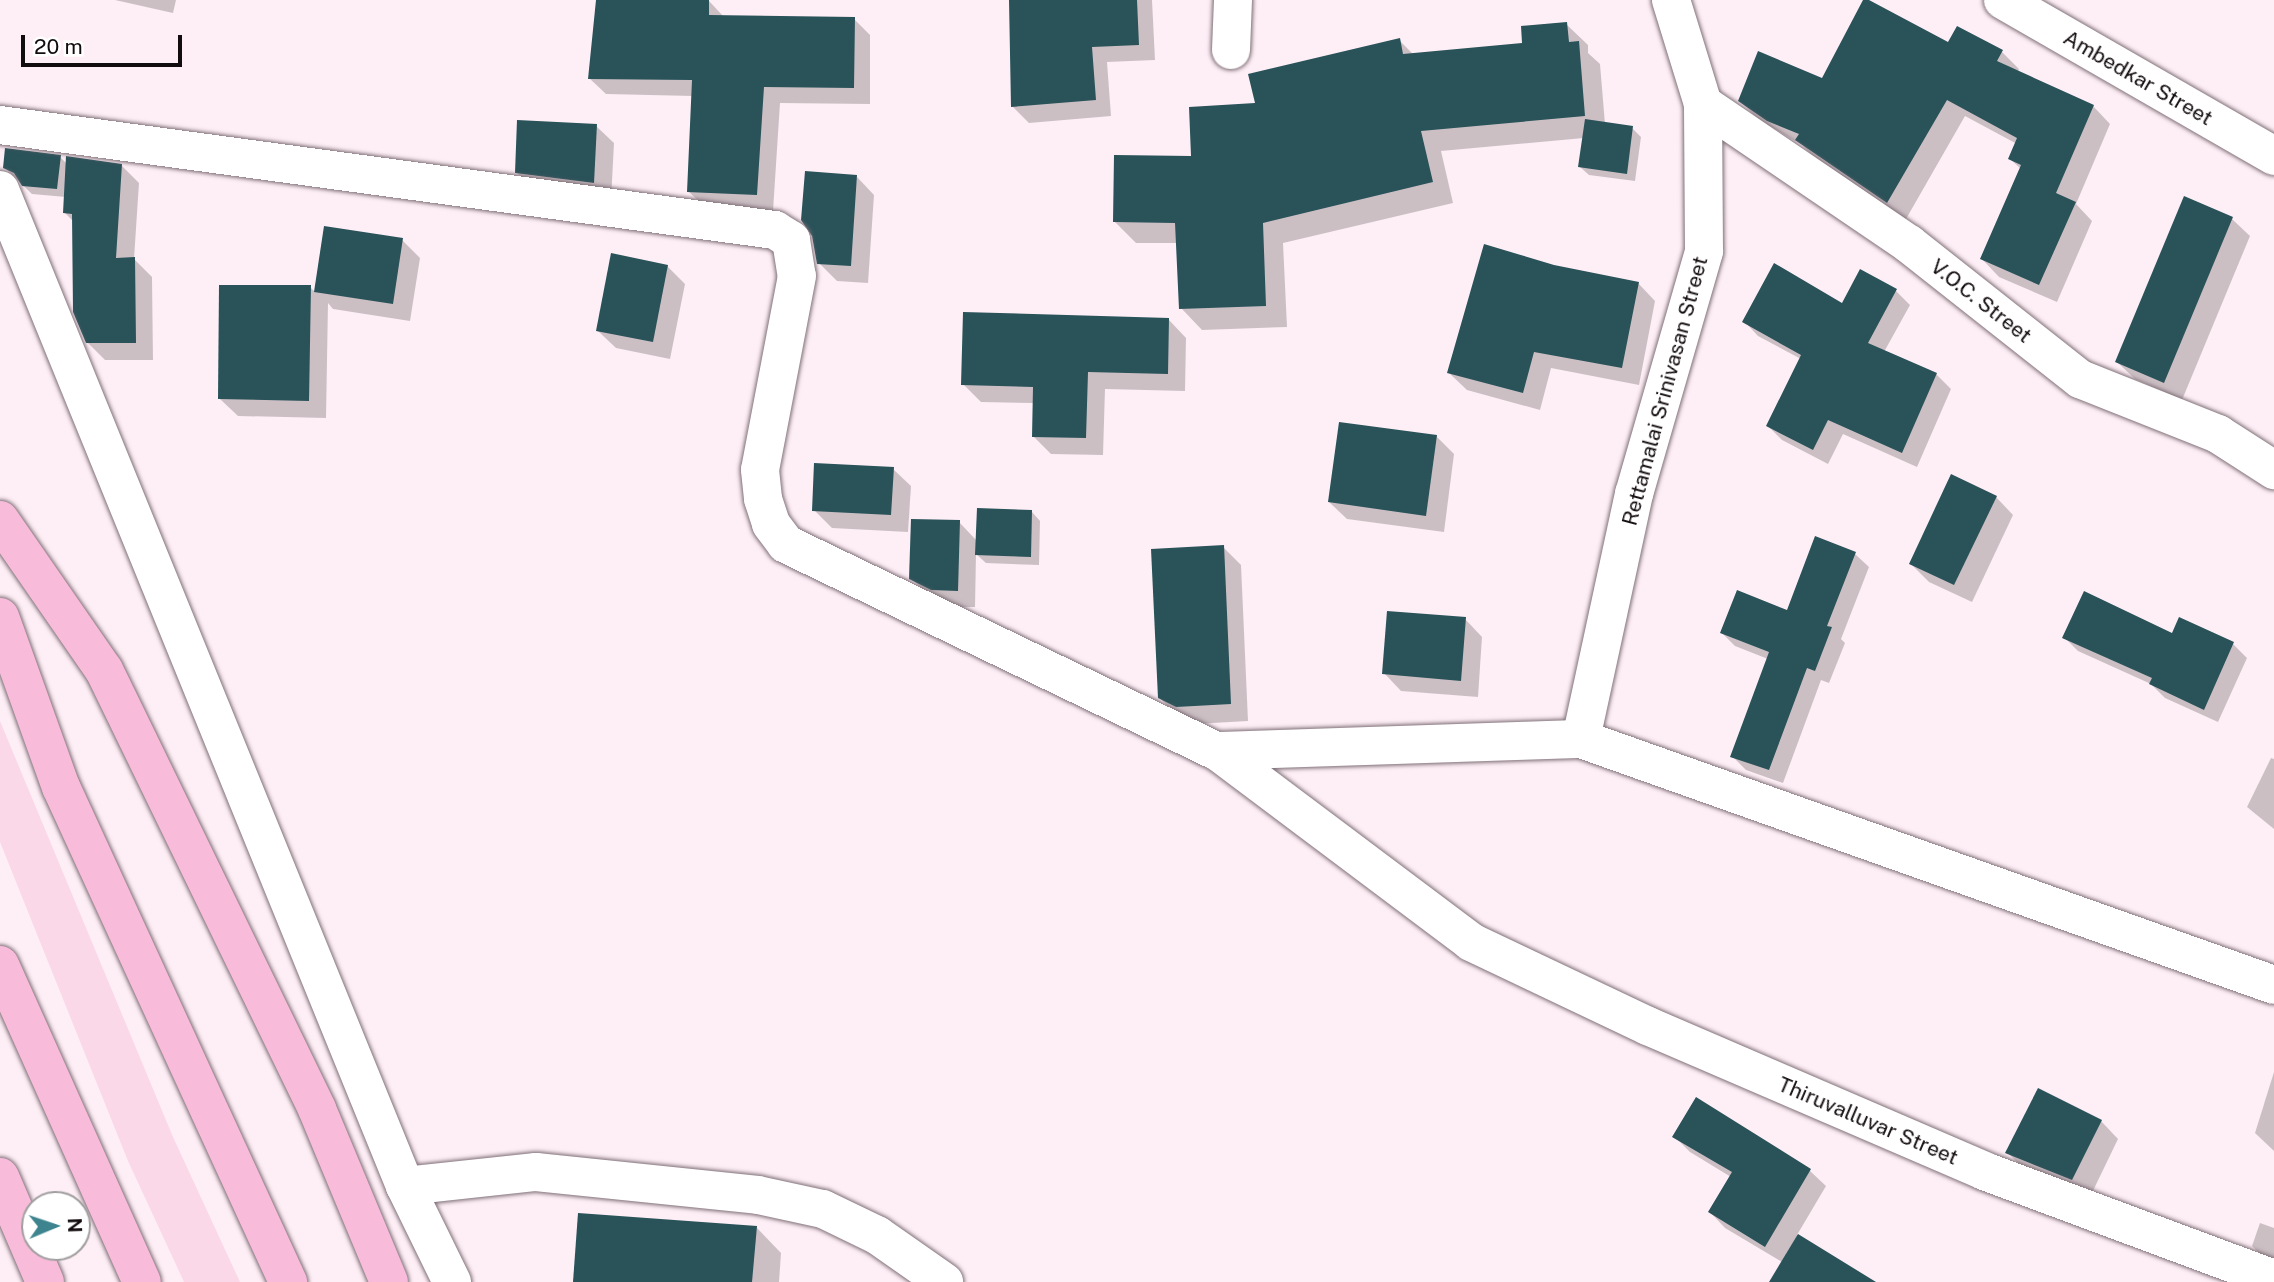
<!DOCTYPE html>
<style>
body{margin:0}
#map{position:relative;width:2274px;height:1282px;overflow:hidden;background:#feeff6;font-family:"Public Sans",sans-serif}
div>[style]{position:absolute}
.green>*{inset:0;background:#fad8e8}
.shadow>*{inset:0;background:#0003}
.building>*{inset:0;background:#295259}
.roads{filter:drop-shadow(0 0 2px #807078) drop-shadow(0 0 2px #807078)}
.minor>*{height:38px;margin:-19px;padding:0 19px;transform-origin:19px;border-radius:19px;background:#fff}
.tertiary>*{height:38px;margin:-19px;padding:0 19px;transform-origin:19px;border-radius:19px;background:#fff}
.trunk>*{height:38px;margin:-19px;padding:0 19px;transform-origin:19px;border-radius:19px;background:#f8bcda}
span{translate:-50% -50%;white-space:nowrap;text-align:center;line-height:1.15;-webkit-text-stroke:7px #fff;paint-order:stroke}
.street-label{font-size:21px;color:#130c0f}
.north{position:absolute;left:21px;top:1191px;width:70px;height:70px;box-sizing:border-box;background:#fff;border:2px solid #a19e9f;border-radius:50%;rotate:88deg;font-size:19px;font-weight:700;line-height:28px;text-align:center;color:#130c0f}
.north::after{content:'';display:block;margin:auto;width:24px;height:32px;background:#3d848f;clip-path:polygon(50% 0,100% 100%,50% 72%,0 100%)}
.scale{position:absolute;left:21px;top:35px;width:161px;height:32px;box-sizing:border-box;border:4px solid #130c0f;border-top:0;padding-left:9px;font-size:21px;line-height:24px;white-space:nowrap;color:#130c0f;-webkit-text-stroke:5px #fff;paint-order:stroke}
</style>
<div id="map">
<div class="green">
<div style="clip-path:polygon(0 721px,173px 1137px,240px 1282px,184px 1282px,128px 1161px,0 842px)"></div>
</div>
<div class="shadow">
<div style="clip-path:polygon(115px 0,176px 0,173px 13px)"></div>
<div style="clip-path:polygon(598px 0,709px 1px,724px 17px,854px 19px,870px 35px,870px 104px,780px 103px,773px 211px,705px 207px,688px 191px,693px 96px,606px 94px,589px 78px)"></div>
<div style="clip-path:polygon(1011px 0,1152px 0,1155px 60px,1107px 62px,1111px 116px,1029px 123px,1012px 106px)"></div>
<div style="clip-path:polygon(1865px 0,1949px 45px,2002px 52px,2019px 69px,2017px 73px,2093px 106px,2110px 124px,2076px 204px,2092px 221px,2057px 302px,1999px 277px,1982px 259px,2021px 169px,2010px 159px,2017px 144px,1965px 116px,1906px 219px,1815px 158px,1802px 145px,1758px 119px,1740px 101px,1823px 81px)"></div>
<div style="clip-path:polygon(1566px 24px,1588px 45px,1588px 53px,1600px 64px,1605px 124px,1632px 128px,1641px 137px,1635px 181px,1589px 175px,1580px 167px,1584px 138px,1441px 151px,1453px 203px,1283px 243px,1287px 327px,1202px 330px,1181px 308px,1178px 243px,1136px 243px,1114px 221px,1257px 105px,1399px 40px,1414px 55px,1524px 45px)"></div>
<div style="clip-path:polygon(596px 126px,614px 143px,611px 200px,534px 190px,516px 172px)"></div>
<div style="clip-path:polygon(60px 157px,68px 165px,121px 165px,139px 183px,134px 259px,152px 277px,153px 360px,105px 360px,87px 342px,74px 222px,65px 213px,66px 197px,32px 194px,5px 168px)"></div>
<div style="clip-path:polygon(857px 177px,874px 195px,868px 283px,837px 281px,819px 263px,814px 235px)"></div>
<div style="clip-path:polygon(2184px 198px,2232px 219px,2250px 236px,2182px 400px,2135px 379px,2117px 362px)"></div>
<div style="clip-path:polygon(325px 228px,402px 240px,420px 258px,410px 321px,333px 309px,328px 303px,326px 418px,238px 416px,220px 399px,310px 287px,315px 292px)"></div>
<div style="clip-path:polygon(667px 266px,685px 284px,670px 359px,616px 348px,598px 331px)"></div>
<div style="clip-path:polygon(1554px 267px,1638px 283px,1655px 301px,1639px 385px,1551px 368px,1540px 410px,1467px 390px,1449px 373px)"></div>
<div style="clip-path:polygon(1896px 291px,1910px 305px,1884px 352px,1936px 374px,1951px 389px,1917px 467px,1843px 434px,1828px 464px,1782px 440px,1768px 426px,1801px 359px,1758px 336px,1744px 321px,1842px 305px)"></div>
<div style="clip-path:polygon(1169px 320px,1186px 338px,1185px 391px,1105px 389px,1103px 455px,1051px 454px,1033px 436px,1034px 403px,981px 402px,963px 384px)"></div>
<div style="clip-path:polygon(1436px 436px,1454px 454px,1444px 532px,1347px 519px,1329px 502px)"></div>
<div style="clip-path:polygon(893px 469px,911px 486px,908px 532px,832px 528px,814px 510px)"></div>
<div style="clip-path:polygon(1996px 497px,2013px 515px,1972px 602px,1929px 582px,1911px 564px)"></div>
<div style="clip-path:polygon(1032px 512px,1040px 521px,1039px 565px,986px 563px,976px 554px,975px 607px,951px 607px,929px 596px,911px 578px,959px 522px,977px 541px)"></div>
<div style="clip-path:polygon(1223px 547px,1241px 565px,1248px 721px,1195px 724px,1177px 716px,1159px 697px)"></div>
<div style="clip-path:polygon(1855px 554px,1869px 567px,1841px 639px,1845px 643px,1829px 683px,1821px 680px,1783px 783px,1746px 770px,1732px 756px,1768px 659px,1735px 646px,1722px 633px,1788px 612px)"></div>
<div style="clip-path:polygon(1465px 619px,1482px 637px,1478px 697px,1401px 691px,1384px 673px)"></div>
<div style="clip-path:polygon(2173px 635px,2233px 644px,2247px 658px,2218px 722px,2165px 698px,2151px 684px,2078px 651px,2064px 637px)"></div>
<div style="clip-path:polygon(2271px 758px,2274px 759px,2274px 829px,2247px 807px)"></div>
<div style="clip-path:polygon(2274px 1072px,2274px 1151px,2255px 1133px)"></div>
<div style="clip-path:polygon(1696px 1099px,1810px 1171px,1826px 1186px,1797px 1235px,1868px 1282px,1781px 1282px,1782px 1262px,1725px 1228px,1710px 1212px,1731px 1177px,1690px 1152px,1674px 1136px)"></div>
<div style="clip-path:polygon(2101px 1121px,2118px 1139px,2090px 1197px,2025px 1170px,2008px 1153px)"></div>
<div style="clip-path:polygon(2260px 1223px,2274px 1228px,2274px 1260px,2261px 1255px,2252px 1246px)"></div>
<div style="clip-path:polygon(756px 1227px,781px 1253px,779px 1282px,574px 1282px)"></div>
</div>
<div class="building">
<div style="clip-path:polygon(596px 0,709px 0,709px 15px,855px 17px,854px 88px,764px 87px,757px 195px,687px 192px,692px 80px,588px 79px)"></div>
<div style="clip-path:polygon(1009px 0,1137px 0,1139px 45px,1092px 47px,1096px 100px,1011px 107px)"></div>
<div style="clip-path:polygon(1863px 0,1869px 0,1948px 42px,1957px 26px,2003px 50px,1997px 61px,2094px 105px,2056px 193px,2076px 202px,2039px 285px,1980px 259px,2021px 165px,2008px 159px,2017px 138px,1947px 100px,1887px 203px,1795px 140px,1799px 134px,1767px 121px,1738px 101px,1758px 51px,1822px 78px)"></div>
<div style="clip-path:polygon(1567px 22px,1569px 42px,1579px 41px,1585px 116px,1421px 131px,1433px 182px,1263px 223px,1266px 306px,1179px 309px,1175px 223px,1113px 222px,1114px 155px,1191px 156px,1189px 107px,1255px 103px,1248px 74px,1400px 38px,1403px 54px,1522px 43px,1521px 26px)"></div>
<div style="clip-path:polygon(1585px 119px,1633px 126px,1627px 174px,1578px 167px)"></div>
<div style="clip-path:polygon(517px 120px,597px 124px,594px 183px,515px 173px)"></div>
<div style="clip-path:polygon(5px 148px,61px 155px,57px 189px,22px 186px,14px 173px,3px 168px)"></div>
<div style="clip-path:polygon(66px 156px,122px 164px,116px 258px,135px 257px,136px 343px,86px 343px,73px 312px,72px 214px,63px 213px)"></div>
<div style="clip-path:polygon(805px 171px,857px 175px,851px 266px,817px 264px,812px 236px,801px 220px)"></div>
<div style="clip-path:polygon(2184px 196px,2233px 217px,2164px 383px,2115px 362px)"></div>
<div style="clip-path:polygon(324px 226px,403px 238px,393px 304px,314px 292px)"></div>
<div style="clip-path:polygon(1484px 244px,1554px 265px,1639px 282px,1622px 368px,1534px 352px,1523px 393px,1447px 373px)"></div>
<div style="clip-path:polygon(611px 253px,668px 265px,653px 342px,596px 331px)"></div>
<div style="clip-path:polygon(1774px 263px,1842px 303px,1860px 269px,1897px 289px,1868px 343px,1937px 373px,1902px 453px,1828px 420px,1813px 450px,1766px 426px,1801px 355px,1742px 322px)"></div>
<div style="clip-path:polygon(219px 285px,311px 285px,309px 401px,218px 399px)"></div>
<div style="clip-path:polygon(963px 312px,1169px 318px,1168px 374px,1088px 372px,1086px 438px,1032px 437px,1033px 387px,961px 385px)"></div>
<div style="clip-path:polygon(1339px 422px,1437px 435px,1426px 516px,1328px 502px)"></div>
<div style="clip-path:polygon(814px 463px,894px 467px,891px 515px,812px 511px)"></div>
<div style="clip-path:polygon(1951px 474px,1997px 496px,1954px 585px,1909px 564px)"></div>
<div style="clip-path:polygon(977px 508px,1032px 510px,1031px 557px,975px 555px)"></div>
<div style="clip-path:polygon(911px 519px,960px 520px,958px 591px,931px 590px,909px 579px)"></div>
<div style="clip-path:polygon(1815px 536px,1856px 552px,1827px 626px,1832px 627px,1815px 671px,1807px 668px,1769px 770px,1730px 757px,1769px 652px,1720px 633px,1737px 590px,1787px 610px)"></div>
<div style="clip-path:polygon(1224px 545px,1231px 704px,1176px 707px,1158px 698px,1151px 549px)"></div>
<div style="clip-path:polygon(2084px 591px,2172px 633px,2179px 617px,2234px 642px,2204px 710px,2149px 684px,2152px 678px,2062px 638px)"></div>
<div style="clip-path:polygon(1387px 611px,1466px 617px,1461px 681px,1382px 674px)"></div>
<div style="clip-path:polygon(2038px 1088px,2102px 1120px,2072px 1180px,2005px 1153px)"></div>
<div style="clip-path:polygon(1696px 1097px,1811px 1169px,1765px 1247px,1708px 1212px,1732px 1172px,1672px 1137px)"></div>
<div style="clip-path:polygon(578px 1213px,757px 1226px,752px 1282px,573px 1282px)"></div>
<div style="clip-path:polygon(1798px 1234px,1876px 1282px,1769px 1282px)"></div>
</div>
<div class="roads">
<div class="minor">
<div style="left:2003px;top:0;width:313px;rotate:29.9deg"></div>
<div style="left:1231px;top:50px;width:50px;rotate:-87.7deg"></div>
<div style="left:1703px;top:104px;width:249px;rotate:34.2deg"></div>
<div style="left:1909px;top:244px;width:218px;rotate:38.3deg"></div>
<div style="left:2080px;top:379px;width:149px;rotate:21.7deg"></div>
<div style="left:2218px;top:434px;width:67px;rotate:32.7deg"></div>
<div style="left:0;top:125px;width:782px;rotate:7.72deg"></div>
<div style="left:775px;top:230px;width:19px;rotate:32deg"></div>
<div style="left:791px;top:240px;width:36px;rotate:81deg"></div>
<div style="left:797px;top:276px;width:197px;rotate:100.8deg"></div>
<div style="left:760px;top:470px;width:29px;rotate:84deg"></div>
<div style="left:763px;top:499px;width:26px;rotate:72deg"></div>
<div style="left:771px;top:524px;width:25px;rotate:53deg"></div>
<div style="left:786px;top:544px;width:478px;rotate:25.7deg"></div>
<div style="left:1217px;top:751px;width:318px;rotate:36.9deg"></div>
<div style="left:1471px;top:942px;width:196px;rotate:25.4deg"></div>
<div style="left:1648px;top:1026px;width:366px;rotate:23.3deg"></div>
<div style="left:1984px;top:1171px;width:309px;rotate:20.4deg"></div>
<div style="left:1581px;top:739px;width:251px;rotate:-77.8deg"></div>
<div style="left:1634px;top:494px;width:253px;rotate:-73.9deg"></div>
<div style="left:1704px;top:251px;width:147px;rotate:-90.4deg"></div>
<div style="left:1703px;top:104px;width:109px;rotate:-107.1deg"></div>
<div style="left:1217px;top:751px;width:364px;rotate:-1.9deg"></div>
<div style="left:1581px;top:739px;width:735px;rotate:19.54deg"></div>
<div style="left:405px;top:1186px;width:132px;rotate:-6.1deg"></div>
<div style="left:536px;top:1172px;width:223px;rotate:5.9deg"></div>
<div style="left:758px;top:1195px;width:66px;rotate:12.2deg"></div>
<div style="left:823px;top:1209px;width:60px;rotate:25.7deg"></div>
<div style="left:877px;top:1235px;width:82px;rotate:35deg"></div>
</div>
<div class="tertiary">
<div style="left:0;top:190px;width:1075px;rotate:67.87deg"></div>
<div style="left:405px;top:1186px;width:107px;rotate:63.9deg"></div>
</div>
<div class="trunk">
<div style="left:0;top:520px;width:183px;rotate:55.3deg"></div>
<div style="left:104px;top:670px;width:488px;rotate:64.1deg"></div>
<div style="left:317px;top:1109px;width:187px;rotate:67.4deg"></div>
<div style="left:0;top:617px;width:181px;rotate:70.3deg"></div>
<div style="left:61px;top:787px;width:545px;rotate:65.36deg"></div>
<div style="left:0;top:965px;width:347px;rotate:65.9deg"></div>
<div style="left:0;top:1177px;width:114px;rotate:66.8deg"></div>
</div>
</div>
<div class="street-label">
<span style="left:2138px;top:78px;rotate:30deg">Ambedkar Street</span>
<span style="left:1981px;top:301px;rotate:38deg">V.O.C. Street</span>
<span style="left:1665px;top:391px;rotate:-75deg">Rettamalai Srinivasan Street</span>
<span style="left:1868px;top:1121px;rotate:23deg">Thiruvalluvar Street</span>
</div>
<div class="north">N</div>
<div class="scale">20 m</div>
</div>
